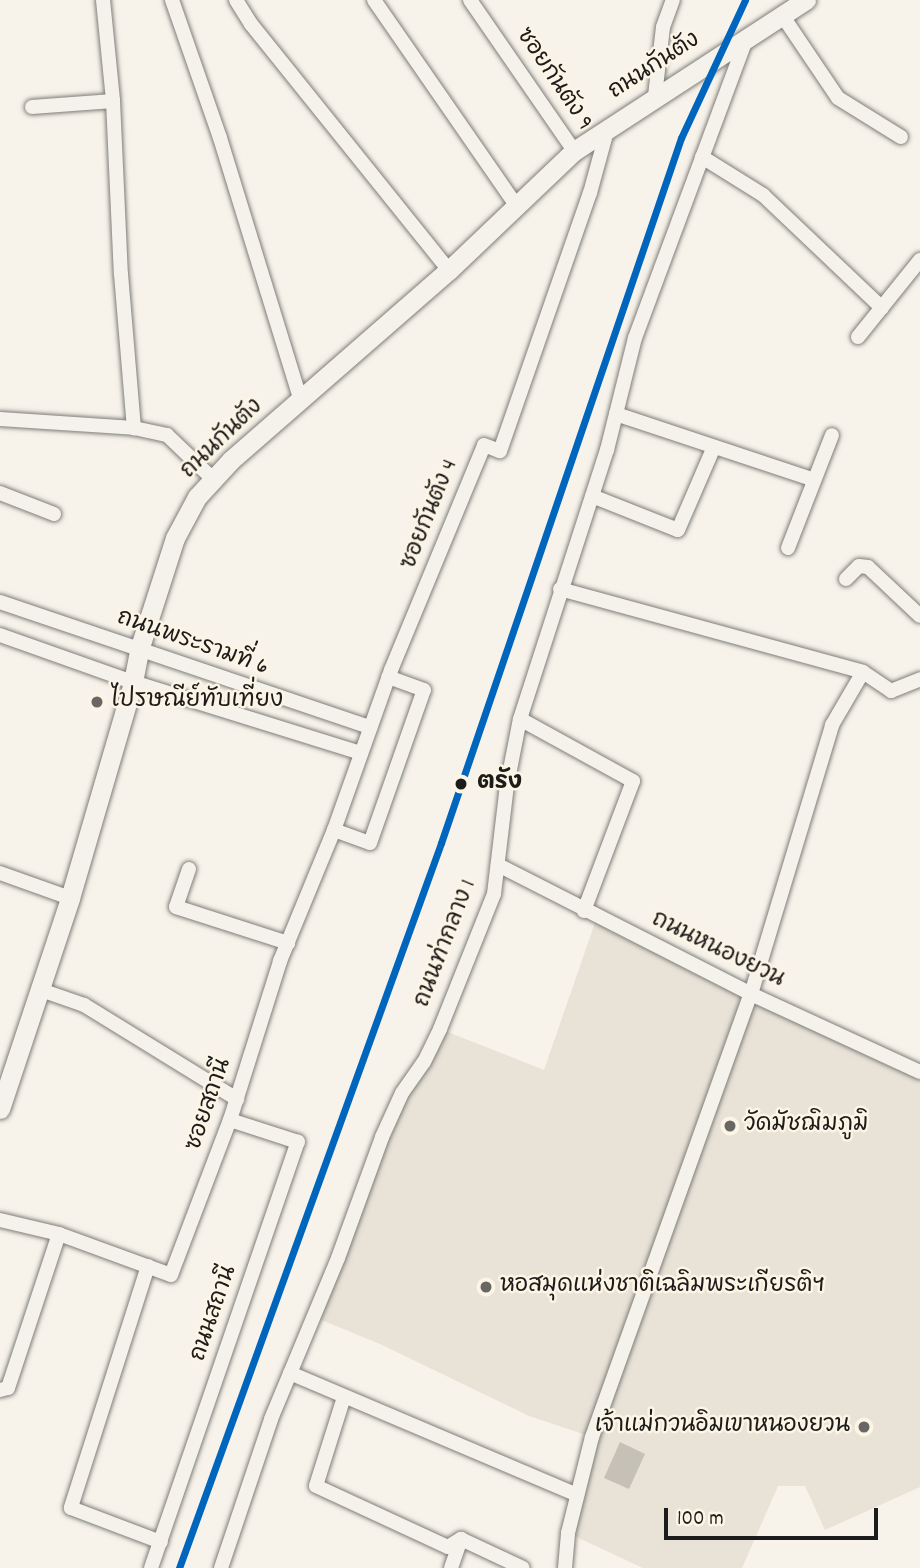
<!DOCTYPE html>
<meta charset="utf-8">
<style>
body{margin:0}
#map{position:relative;width:920px;height:1568px;overflow:hidden;background:#f7f3ea;font-family:Dekko,"Playpen Sans Thai",sans-serif}
div>[style]{position:absolute}
.green>*{inset:0;background:#e8e2d7}
.water>*{inset:0;background:#c5c1b7}
.roads{filter:drop-shadow(0 0 2px #7f7d79) drop-shadow(0 0 2px #7f7d79)}
.minor>*{height:14px;margin:-7px;padding:0 7px;transform-origin:7px;border-radius:7px;background:#f5f2ec}
.major>*{height:19px;margin:-9.5px;padding:0 9.5px;transform-origin:9.5px;border-radius:9.5px;background:#f5f2ec}
.rail-1>*{height:7px;margin:-3.5px;padding:0 3.5px;transform-origin:3.5px;border-radius:3.5px;background:#0065bd}
.dots>*{width:19px;height:19px;translate:-50% -50%;box-sizing:border-box;border:4px solid #fcf5e5;border-radius:50%}
span{translate:-50% -50%;white-space:nowrap;text-align:center;line-height:1.15;-webkit-text-stroke:5px #fcf5e5;paint-order:stroke}
.street-label{font-size:23px;color:#1c1c1c}
.poi-label{font-size:23px;color:#1c1c1c}
.left{translate:0 -50%;text-align:left}
.right{translate:-100% -50%;text-align:right}
.stop-label{font-size:23px;color:#1c1c1c;font-weight:700}
.scale{position:absolute;left:664px;top:1508px;width:214px;height:32px;box-sizing:border-box;border:4px solid #1c1c1c;border-top:0;padding-left:9px;font-size:21px;line-height:24px;white-space:nowrap;color:#1c1c1c;-webkit-text-stroke:5px #fcf5e5;paint-order:stroke}
</style>
<div id="map">
<div class="green">
<div style="clip-path:polygon(597px 917px,920px 1072px,920px 1487px,825px 1530px,805px 1486px,778px 1486px,742px 1568px,643px 1568px,568px 1533px,592px 1437px,529px 1416px,380px 1344px,314px 1317px,380px 1141px,440px 1029px,544px 1070px)"></div>
</div>
<div class="water">
<div style="clip-path:polygon(620px 1442px,645px 1454px,629px 1489px,604px 1478px)"></div>
</div>
<div class="roads">
<div class="minor">
<div style="left:103px;top:0;width:101px;rotate:84.3deg"></div>
<div style="left:113px;top:101px;width:173px;rotate:87.4deg"></div>
<div style="left:121px;top:274px;width:155px;rotate:85.2deg"></div>
<div style="left:172px;top:0;width:146px;rotate:70.8deg"></div>
<div style="left:220px;top:138px;width:275px;rotate:72.9deg"></div>
<div style="left:236px;top:0;width:28px;rotate:58deg"></div>
<div style="left:251px;top:24px;width:316px;rotate:51.2deg"></div>
<div style="left:374px;top:0;width:249px;rotate:55.3deg"></div>
<div style="left:470px;top:0;width:183px;rotate:55.4deg"></div>
<div style="left:782px;top:15px;width:100px;rotate:56deg"></div>
<div style="left:838px;top:98px;width:74px;rotate:31.8deg"></div>
<div style="left:655px;top:96px;width:69px;rotate:-83.4deg"></div>
<div style="left:663px;top:27px;width:29px;rotate:-70deg"></div>
<div style="left:32px;top:107px;width:81px;rotate:-4.2deg"></div>
<div style="left:702px;top:157px;width:72px;rotate:31.9deg"></div>
<div style="left:763px;top:195px;width:164px;rotate:43.5deg"></div>
<div style="left:858px;top:337px;width:99px;rotate:-51.2deg"></div>
<div style="left:616px;top:414px;width:209px;rotate:18.4deg"></div>
<div style="left:0;top:419px;width:134px;rotate:3.8deg"></div>
<div style="left:134px;top:428px;width:34px;rotate:12deg"></div>
<div style="left:167px;top:435px;width:62px;rotate:43.7deg"></div>
<div style="left:0;top:493px;width:58px;rotate:21.3deg"></div>
<div style="left:592px;top:496px;width:92px;rotate:21.6deg"></div>
<div style="left:678px;top:530px;width:90px;rotate:-66.6deg"></div>
<div style="left:788px;top:548px;width:121px;rotate:-68.7deg"></div>
<div style="left:846px;top:579px;width:18px;rotate:-45deg"></div>
<div style="left:859px;top:566px;width:9px;rotate:6deg"></div>
<div style="left:868px;top:567px;width:71px;rotate:43.3deg"></div>
<div style="left:560px;top:589px;width:314px;rotate:15.3deg"></div>
<div style="left:863px;top:672px;width:34px;rotate:34deg"></div>
<div style="left:891px;top:691px;width:31px;rotate:-22deg"></div>
<div style="left:0;top:602px;width:391px;rotate:18.7deg"></div>
<div style="left:0;top:635px;width:141px;rotate:19.5deg"></div>
<div style="left:133px;top:682px;width:239px;rotate:17.3deg"></div>
<div style="left:520px;top:719px;width:129px;rotate:28.8deg"></div>
<div style="left:633px;top:781px;width:139px;rotate:110.7deg"></div>
<div style="left:334px;top:830px;width:38px;rotate:20deg"></div>
<div style="left:370px;top:843px;width:162px;rotate:-70.6deg"></div>
<div style="left:424px;top:690px;width:38px;rotate:-160deg"></div>
<div style="left:498px;top:865px;width:284px;rotate:27deg"></div>
<div style="left:751px;top:994px;width:186px;rotate:24.8deg"></div>
<div style="left:189px;top:869px;width:40px;rotate:108.9deg"></div>
<div style="left:176px;top:907px;width:118px;rotate:17.8deg"></div>
<div style="left:0;top:873px;width:74px;rotate:19.7deg"></div>
<div style="left:41px;top:990px;width:46px;rotate:19.2deg"></div>
<div style="left:84px;top:1005px;width:180px;rotate:31.6deg"></div>
<div style="left:0;top:1220px;width:61px;rotate:13.3deg"></div>
<div style="left:59px;top:1234px;width:119px;rotate:20.1deg"></div>
<div style="left:171px;top:1275px;width:166px;rotate:-69.2deg"></div>
<div style="left:230px;top:1120px;width:167px;rotate:-72.5deg"></div>
<div style="left:280px;top:961px;width:142px;rotate:-67.6deg"></div>
<div style="left:334px;top:830px;width:170px;rotate:-70.4deg"></div>
<div style="left:391px;top:670px;width:243px;rotate:-67.5deg"></div>
<div style="left:484px;top:445px;width:17px;rotate:21deg"></div>
<div style="left:500px;top:451px;width:273px;rotate:-70.8deg"></div>
<div style="left:590px;top:193px;width:68px;rotate:-74.7deg"></div>
<div style="left:148px;top:1266px;width:254px;rotate:107.7deg"></div>
<div style="left:71px;top:1508px;width:96px;rotate:20.7deg"></div>
<div style="left:290px;top:1373px;width:312px;rotate:23deg"></div>
<div style="left:0;top:1390px;width:8px;rotate:-14deg"></div>
<div style="left:8px;top:1388px;width:162px;rotate:-71.7deg"></div>
<div style="left:344px;top:1397px;width:93px;rotate:107.5deg"></div>
<div style="left:316px;top:1486px;width:145px;rotate:24.8deg"></div>
<div style="left:448px;top:1547px;width:15px;rotate:-32deg"></div>
<div style="left:461px;top:1539px;width:68px;rotate:25.1deg"></div>
<div style="left:151px;top:1568px;width:451px;rotate:-71deg"></div>
<div style="left:298px;top:1142px;width:71px;rotate:-162.1deg"></div>
<div style="left:221px;top:1568px;width:157px;rotate:-71.4deg"></div>
<div style="left:271px;top:1419px;width:174px;rotate:-67.4deg"></div>
<div style="left:338px;top:1258px;width:129px;rotate:-70deg"></div>
<div style="left:382px;top:1137px;width:48px;rotate:-65.6deg"></div>
<div style="left:402px;top:1093px;width:38px;rotate:-55deg"></div>
<div style="left:424px;top:1062px;width:37px;rotate:-64deg"></div>
<div style="left:440px;top:1029px;width:145px;rotate:-68.2deg"></div>
<div style="left:494px;top:894px;width:110px;rotate:-83.2deg"></div>
<div style="left:507px;top:785px;width:67px;rotate:-78.9deg"></div>
<div style="left:520px;top:719px;width:283px;rotate:-72.1deg"></div>
<div style="left:607px;top:450px;width:115px;rotate:-76deg"></div>
<div style="left:635px;top:338px;width:321px;rotate:-69.6deg"></div>
<div style="left:451px;top:1568px;width:31px;rotate:-71deg"></div>
<div style="left:565px;top:1568px;width:35px;rotate:-85deg"></div>
<div style="left:568px;top:1533px;width:99px;rotate:-76deg"></div>
<div style="left:592px;top:1437px;width:471px;rotate:-70.3deg"></div>
<div style="left:751px;top:994px;width:281px;rotate:-73.2deg"></div>
<div style="left:832px;top:725px;width:61px;rotate:-59.7deg"></div>
</div>
<div class="major">
<div style="left:0;top:1109px;width:222px;rotate:-71.6deg"></div>
<div style="left:70px;top:898px;width:225px;rotate:-73.7deg"></div>
<div style="left:133px;top:682px;width:33px;rotate:-79deg"></div>
<div style="left:139px;top:650px;width:118px;rotate:-72.2deg"></div>
<div style="left:175px;top:538px;width:47px;rotate:-61.8deg"></div>
<div style="left:197px;top:497px;width:50px;rotate:-47.4deg"></div>
<div style="left:231px;top:460px;width:289px;rotate:-41.1deg"></div>
<div style="left:449px;top:270px;width:173px;rotate:-43.6deg"></div>
<div style="left:574px;top:151px;width:277px;rotate:-33.1deg"></div>
</div>
</div>
<div class="rail-1">
<div style="left:179px;top:1568px;width:771px;rotate:-70.13deg"></div>
<div style="left:441px;top:843px;width:745px;rotate:-71.2deg"></div>
<div style="left:681px;top:138px;width:152px;rotate:-65.1deg"></div>
</div>
<div class="dots">
<div style="left:97px;top:702px;background:#696764"></div>
<div style="left:461px;top:784px;background:#1c1c1c"></div>
<div style="left:730px;top:1126px;background:#696764"></div>
<div style="left:486px;top:1287px;background:#696764"></div>
<div style="left:864px;top:1427px;background:#696764"></div>
</div>
<div class="street-label">
<span style="left:655px;top:67px;rotate:-33deg">ถนนกันตัง</span>
<span style="left:553px;top:80px;rotate:56deg">ซอยกันตัง 9</span>
<span style="left:223px;top:440px;rotate:-44deg">ถนนกันตัง</span>
<span style="left:431px;top:515px;rotate:-68deg">ซอยกันตัง 4</span>
<span style="left:192px;top:644px;rotate:19deg">ถนนพระรามที่ 6</span>
<span style="left:447px;top:944px;rotate:-69deg">ถนนท่ากลาง 1</span>
<span style="left:717px;top:951px;rotate:26deg">ถนนหนองยวน</span>
<span style="left:210px;top:1105px;rotate:-71deg">ซอยสถานี</span>
<span style="left:215px;top:1314px;rotate:-71deg">ถนนสถานี</span>
</div>
<div class="poi-label">
<span class="left" style="left:111px;top:702px">ไปรษณีย์ทับเที่ยง</span>
<span class="left" style="left:744px;top:1126px">วัดมัชฌิมภูมิ</span>
<span class="left" style="left:500px;top:1287px">หอสมุดแห่งชาติเฉลิมพระเกียรติฯ</span>
<span class="right" style="left:850px;top:1427px">เจ้าเเม่กวนอิมเขาหนองยวน</span>
</div>
<div class="stop-label">
<span class="left" style="left:477px;top:784px">ตรัง</span>
</div>
<div class="scale">100 m</div>
</div>
